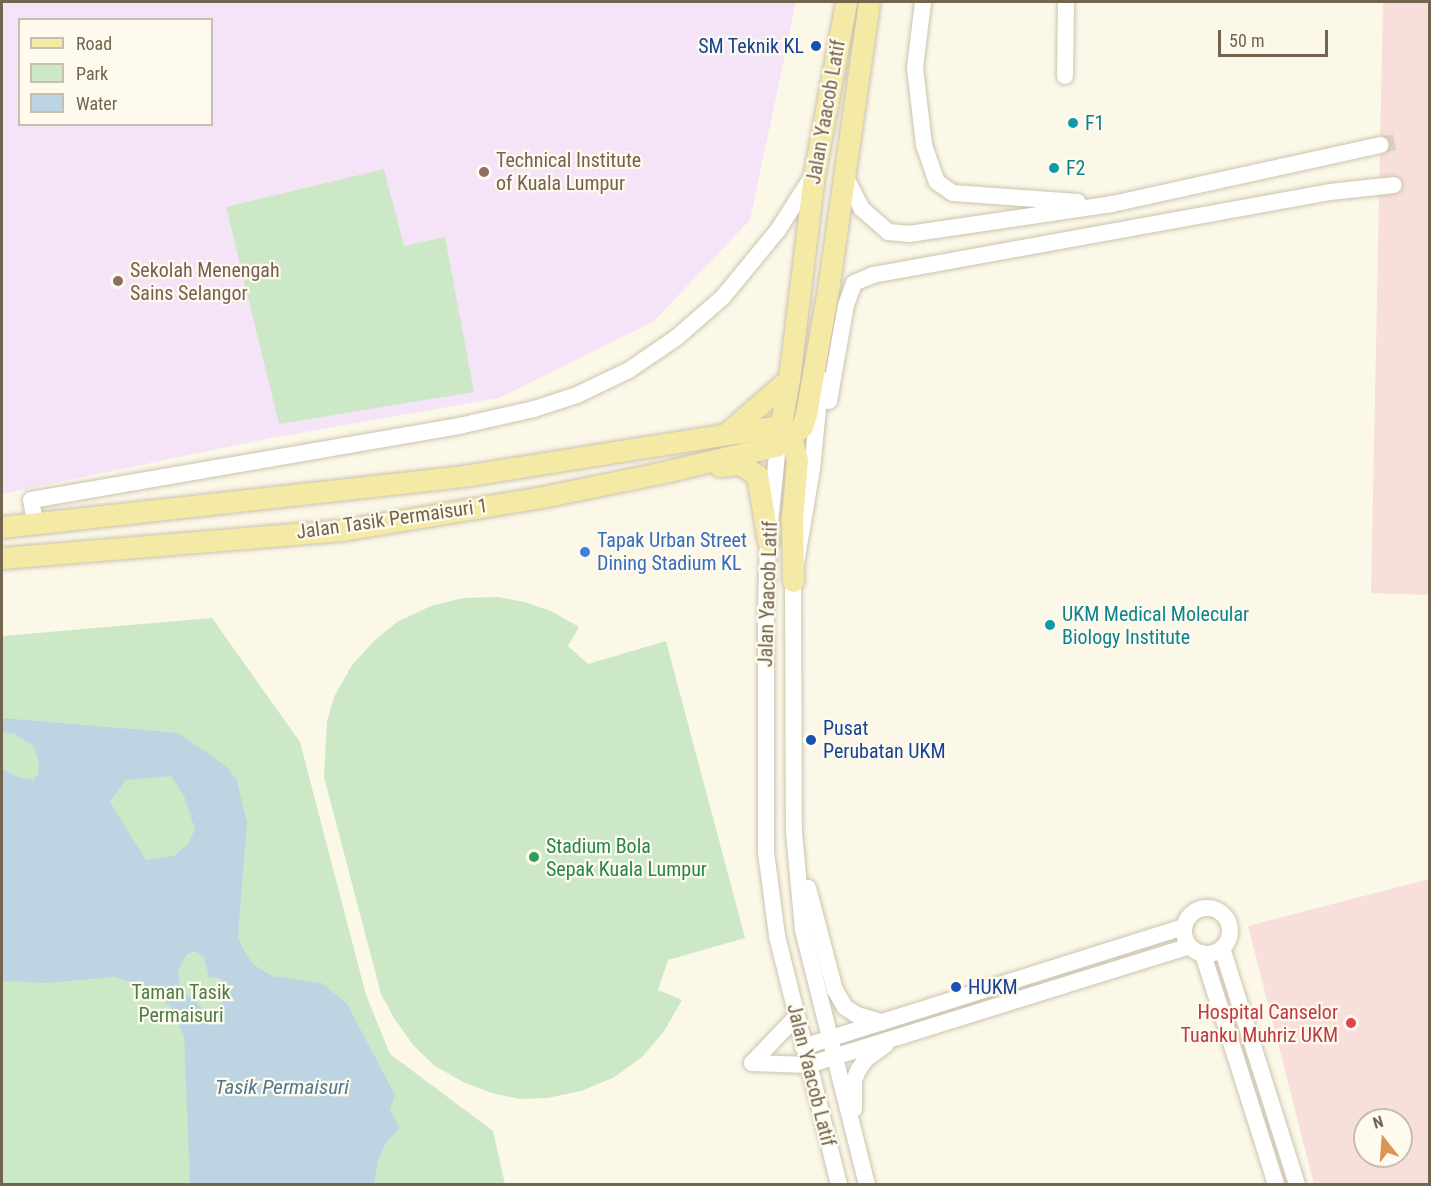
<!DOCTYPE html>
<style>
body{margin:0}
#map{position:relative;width:1431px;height:1186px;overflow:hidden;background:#fbf8e8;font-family:"Roboto Condensed",sans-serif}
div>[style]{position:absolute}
.education>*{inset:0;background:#f5e4f7}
.medical>*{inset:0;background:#f8dfdb}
.green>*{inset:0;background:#cde8c7}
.water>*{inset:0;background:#bdd5e3}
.minor-tunnel>*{height:16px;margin-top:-8px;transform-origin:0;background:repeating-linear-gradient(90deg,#d9d3c2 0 16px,transparent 0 24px)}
.roads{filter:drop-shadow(0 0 2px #ccc3ae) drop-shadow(0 0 2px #ccc3ae)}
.minor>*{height:16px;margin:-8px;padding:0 8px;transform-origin:8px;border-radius:8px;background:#fff}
.minor>.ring{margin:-8px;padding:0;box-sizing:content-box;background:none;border:16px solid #fff;border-radius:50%}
.major>*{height:21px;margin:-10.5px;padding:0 10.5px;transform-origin:10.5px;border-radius:10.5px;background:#f4e9a5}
.dots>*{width:16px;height:16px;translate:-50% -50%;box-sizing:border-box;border:3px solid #fefbee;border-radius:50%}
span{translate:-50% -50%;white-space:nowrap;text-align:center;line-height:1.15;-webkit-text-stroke:4.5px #fefbee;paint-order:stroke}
.transit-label{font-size:20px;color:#164399}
.right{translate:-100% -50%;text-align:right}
.left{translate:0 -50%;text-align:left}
.street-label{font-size:20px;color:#73644e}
.culture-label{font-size:20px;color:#0d838f}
.education-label{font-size:20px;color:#785e54}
.shop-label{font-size:20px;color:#366cbe}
.leisure-label{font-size:20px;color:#27864d}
.park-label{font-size:20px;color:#4d7d49}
.health-label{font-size:20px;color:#be3a42}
.water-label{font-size:21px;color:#507892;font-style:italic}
.frame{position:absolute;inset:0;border:3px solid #73644e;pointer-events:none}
.legend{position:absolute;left:18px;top:18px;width:195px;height:108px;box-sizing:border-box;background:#fefbee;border:2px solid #c6bfae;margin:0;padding:8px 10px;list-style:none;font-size:18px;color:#73644e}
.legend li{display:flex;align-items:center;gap:12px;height:30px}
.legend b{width:30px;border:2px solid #c6bfae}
.north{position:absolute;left:1353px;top:1108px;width:60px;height:60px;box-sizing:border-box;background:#fefbee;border:2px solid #c6bfae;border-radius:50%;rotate:343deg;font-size:16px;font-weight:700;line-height:24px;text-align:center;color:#73644e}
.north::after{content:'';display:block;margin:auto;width:21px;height:27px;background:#db9356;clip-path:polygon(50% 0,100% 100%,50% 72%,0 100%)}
.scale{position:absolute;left:1218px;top:30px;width:110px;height:27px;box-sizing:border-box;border:3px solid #73644e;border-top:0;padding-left:8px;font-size:18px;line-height:21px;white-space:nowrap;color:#73644e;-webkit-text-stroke:4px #fefbee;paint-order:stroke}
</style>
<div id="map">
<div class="education">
<div style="clip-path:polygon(evenodd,2px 2px,796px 2px,750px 220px,653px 322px,499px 398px,271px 438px,2px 494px,2px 2px,20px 20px,212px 20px,212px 124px,20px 124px,20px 20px)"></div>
</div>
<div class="medical">
<div style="clip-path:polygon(1383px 2px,1429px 2px,1429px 595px,1371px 593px)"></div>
<div style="clip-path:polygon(evenodd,1429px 879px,1429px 1184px,1314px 1184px,1248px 926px,1429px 879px,1365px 1120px,1401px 1120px,1401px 1156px,1365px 1156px,1365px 1120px)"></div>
</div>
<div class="green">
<div style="clip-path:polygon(384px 169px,404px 246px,445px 237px,474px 392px,279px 424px,226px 207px)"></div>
<div style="clip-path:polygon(497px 597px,525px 602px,553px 612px,579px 627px,568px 646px,588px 664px,666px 641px,745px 938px,668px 960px,658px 990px,682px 1000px,664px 1031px,642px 1057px,613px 1078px,581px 1091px,547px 1098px,519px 1099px,492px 1093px,465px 1083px,435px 1066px,413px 1045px,394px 1018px,381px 994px,324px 777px,327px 721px,335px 695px,352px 665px,373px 642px,397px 622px,431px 606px,463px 598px)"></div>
<div style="clip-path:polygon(212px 618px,300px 742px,366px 995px,390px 1054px,493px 1131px,505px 1184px,2px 1184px,2px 636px)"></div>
</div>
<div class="water">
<div style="clip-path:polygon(evenodd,2px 718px,178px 733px,226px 766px,237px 780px,247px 823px,238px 936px,244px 951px,254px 965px,272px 976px,322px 983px,347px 1004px,395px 1095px,390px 1110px,400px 1128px,386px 1143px,379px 1157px,374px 1184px,190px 1184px,184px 1036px,170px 1006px,144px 985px,113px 977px,48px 983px,2px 981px,2px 769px,18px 777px,33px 780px,38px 774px,39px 763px,34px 747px,15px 734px,3px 732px,2px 736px,2px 718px,171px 776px,184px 796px,195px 829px,188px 844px,174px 856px,146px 860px,110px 802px,126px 780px,171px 776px,2px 718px,195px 951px,204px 957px,209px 977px,220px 978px,231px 997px,222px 1000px,221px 1008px,209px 1014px,180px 988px,178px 972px,186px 955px,195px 951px)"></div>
</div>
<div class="minor-tunnel">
<div style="left:1381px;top:145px;width:14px;rotate:-12deg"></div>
</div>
<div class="roads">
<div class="minor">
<div style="left:923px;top:2px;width:66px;rotate:96.9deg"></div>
<div style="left:915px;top:68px;width:78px;rotate:83.3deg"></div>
<div style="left:924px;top:145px;width:39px;rotate:71deg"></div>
<div style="left:937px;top:182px;width:19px;rotate:35deg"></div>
<div style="left:953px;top:193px;width:125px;rotate:4.1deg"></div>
<div style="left:1065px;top:76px;width:74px;rotate:-89.2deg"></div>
<div style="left:844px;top:174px;width:39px;rotate:63deg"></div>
<div style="left:862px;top:209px;width:35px;rotate:41deg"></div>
<div style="left:888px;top:232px;width:21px;rotate:5deg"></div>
<div style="left:909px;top:234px;width:205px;rotate:-8.4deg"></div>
<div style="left:1112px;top:204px;width:275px;rotate:-12.4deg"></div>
<div style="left:821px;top:379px;width:90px;rotate:95.7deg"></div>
<div style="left:812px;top:469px;width:114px;rotate:99.6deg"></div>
<div style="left:793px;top:581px;width:251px;rotate:89.8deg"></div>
<div style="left:794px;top:832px;width:98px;rotate:84.8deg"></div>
<div style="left:803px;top:930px;width:262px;rotate:75.9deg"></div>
<div style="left:829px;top:401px;width:97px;rotate:-80deg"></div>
<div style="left:846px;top:305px;width:23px;rotate:-70deg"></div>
<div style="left:854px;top:283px;width:21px;rotate:-23deg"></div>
<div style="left:873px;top:275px;width:464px;rotate:-10.3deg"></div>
<div style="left:1330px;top:192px;width:64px;rotate:-6.2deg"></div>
<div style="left:778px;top:445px;width:97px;rotate:95.9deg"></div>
<div style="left:768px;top:541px;width:68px;rotate:91.7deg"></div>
<div style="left:766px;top:609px;width:243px;rotate:90deg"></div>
<div style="left:766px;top:852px;width:85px;rotate:82.5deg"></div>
<div style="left:777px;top:936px;width:256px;rotate:76deg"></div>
<div style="left:35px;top:522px;width:22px;rotate:-100deg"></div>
<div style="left:31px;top:500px;width:434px;rotate:-9.8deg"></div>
<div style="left:459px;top:426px;width:77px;rotate:-12.8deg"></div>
<div style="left:534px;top:409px;width:45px;rotate:-18deg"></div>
<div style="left:577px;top:395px;width:58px;rotate:-25.7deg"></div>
<div style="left:629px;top:370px;width:57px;rotate:-34.2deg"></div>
<div style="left:676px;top:338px;width:62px;rotate:-41.1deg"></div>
<div style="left:723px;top:297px;width:87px;rotate:-50.6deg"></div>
<div style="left:778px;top:230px;width:63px;rotate:-57.3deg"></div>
<div style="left:808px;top:888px;width:106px;rotate:75.2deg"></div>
<div style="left:835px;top:990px;width:20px;rotate:60deg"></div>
<div style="left:845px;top:1007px;width:14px;rotate:34deg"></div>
<div style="left:857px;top:1015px;width:26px;rotate:16deg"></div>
<div class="ring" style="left:1184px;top:908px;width:30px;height:30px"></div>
<div style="left:1222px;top:948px;width:248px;rotate:72.4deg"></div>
<div style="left:1203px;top:954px;width:241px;rotate:72.4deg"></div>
<div style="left:803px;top:1047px;width:399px;rotate:-17.5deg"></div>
<div style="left:752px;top:1063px;width:56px;rotate:2deg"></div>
<div style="left:808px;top:1065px;width:399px;rotate:-17.3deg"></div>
<div style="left:752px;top:1063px;width:64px;rotate:-46.3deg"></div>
<div style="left:854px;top:1109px;width:29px;rotate:-90deg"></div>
<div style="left:854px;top:1080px;width:12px;rotate:-66deg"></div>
<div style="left:859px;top:1069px;width:12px;rotate:-55deg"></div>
<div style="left:866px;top:1059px;width:24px;rotate:-36deg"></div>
</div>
<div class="major">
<div style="left:783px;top:428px;width:11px;rotate:41deg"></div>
<div style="left:791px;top:435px;width:26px;rotate:77deg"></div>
<div style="left:797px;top:460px;width:58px;rotate:94.9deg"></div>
<div style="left:792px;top:518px;width:63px;rotate:89.1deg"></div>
<div style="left:727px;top:433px;width:82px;rotate:-41.1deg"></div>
<div style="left:778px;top:440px;width:62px;rotate:-79.8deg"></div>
<div style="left:789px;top:379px;width:206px;rotate:-83deg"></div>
<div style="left:814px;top:175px;width:176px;rotate:-79.5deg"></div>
<div style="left:720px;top:466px;width:20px;rotate:-6deg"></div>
<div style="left:740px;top:464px;width:20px;rotate:33deg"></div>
<div style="left:757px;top:475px;width:67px;rotate:80.5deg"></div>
<div style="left:2px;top:527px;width:464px;rotate:-6.3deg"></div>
<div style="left:463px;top:476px;width:321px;rotate:-9deg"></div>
<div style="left:2px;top:558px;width:342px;rotate:-4.7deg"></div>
<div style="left:343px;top:530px;width:202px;rotate:-9.4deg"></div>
<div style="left:542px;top:497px;width:120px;rotate:-11.5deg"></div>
<div style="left:660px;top:473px;width:121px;rotate:-13.3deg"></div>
<div style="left:778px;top:445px;width:30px;rotate:-37deg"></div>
<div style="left:802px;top:427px;width:14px;rotate:-73deg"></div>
<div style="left:806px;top:414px;width:133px;rotate:-80deg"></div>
<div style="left:829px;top:283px;width:284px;rotate:-81.9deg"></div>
</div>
</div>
<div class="dots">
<div style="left:816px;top:46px;background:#1a4fb4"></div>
<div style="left:1073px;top:123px;background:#0f9aa8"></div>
<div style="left:1054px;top:168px;background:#0f9aa8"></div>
<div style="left:484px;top:172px;background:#8d6e63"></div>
<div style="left:118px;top:281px;background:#8d6e63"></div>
<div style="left:585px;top:552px;background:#3f7fe0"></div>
<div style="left:1050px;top:625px;background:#0f9aa8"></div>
<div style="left:811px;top:740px;background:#1a4fb4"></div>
<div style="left:534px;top:857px;background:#2e9e5b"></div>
<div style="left:956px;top:987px;background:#1a4fb4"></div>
<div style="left:1351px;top:1023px;background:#e0444e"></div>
</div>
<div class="transit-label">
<span class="right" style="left:804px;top:46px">SM Teknik KL</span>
<span class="left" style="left:823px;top:740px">Pusat<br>Perubatan UKM</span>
<span class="left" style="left:968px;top:987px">HUKM</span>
</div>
<div class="street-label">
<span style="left:826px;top:112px;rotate:-80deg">Jalan Yaacob Latif</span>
<span style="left:392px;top:519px;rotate:-8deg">Jalan Tasik Permaisuri 1</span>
<span style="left:768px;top:594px;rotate:-88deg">Jalan Yaacob Latif</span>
<span style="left:811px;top:1075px;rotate:76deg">Jalan Yaacob Latif</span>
</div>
<div class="culture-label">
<span class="left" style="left:1085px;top:123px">F1</span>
<span class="left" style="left:1066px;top:168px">F2</span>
<span class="left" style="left:1062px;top:626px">UKM Medical Molecular<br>Biology Institute</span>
</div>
<div class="education-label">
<span class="left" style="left:496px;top:172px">Technical Institute<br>of Kuala Lumpur</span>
<span class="left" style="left:130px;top:282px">Sekolah Menengah<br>Sains Selangor</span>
</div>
<div class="shop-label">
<span class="left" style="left:597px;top:552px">Tapak Urban Street<br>Dining Stadium KL</span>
</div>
<div class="leisure-label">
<span class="left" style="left:546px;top:858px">Stadium Bola<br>Sepak Kuala Lumpur</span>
</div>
<div class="park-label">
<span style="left:181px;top:1004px">Taman Tasik<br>Permaisuri</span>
</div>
<div class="health-label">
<span class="right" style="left:1338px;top:1024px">Hospital Canselor<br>Tuanku Muhriz UKM</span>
</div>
<div class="water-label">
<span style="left:282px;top:1087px">Tasik Permaisuri</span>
</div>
<div class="frame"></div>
<ul class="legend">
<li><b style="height:8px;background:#f4e9a5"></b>Road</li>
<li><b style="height:16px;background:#cde8c7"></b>Park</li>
<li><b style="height:16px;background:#bdd5e3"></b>Water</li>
</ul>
<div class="north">N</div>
<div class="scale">50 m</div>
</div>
